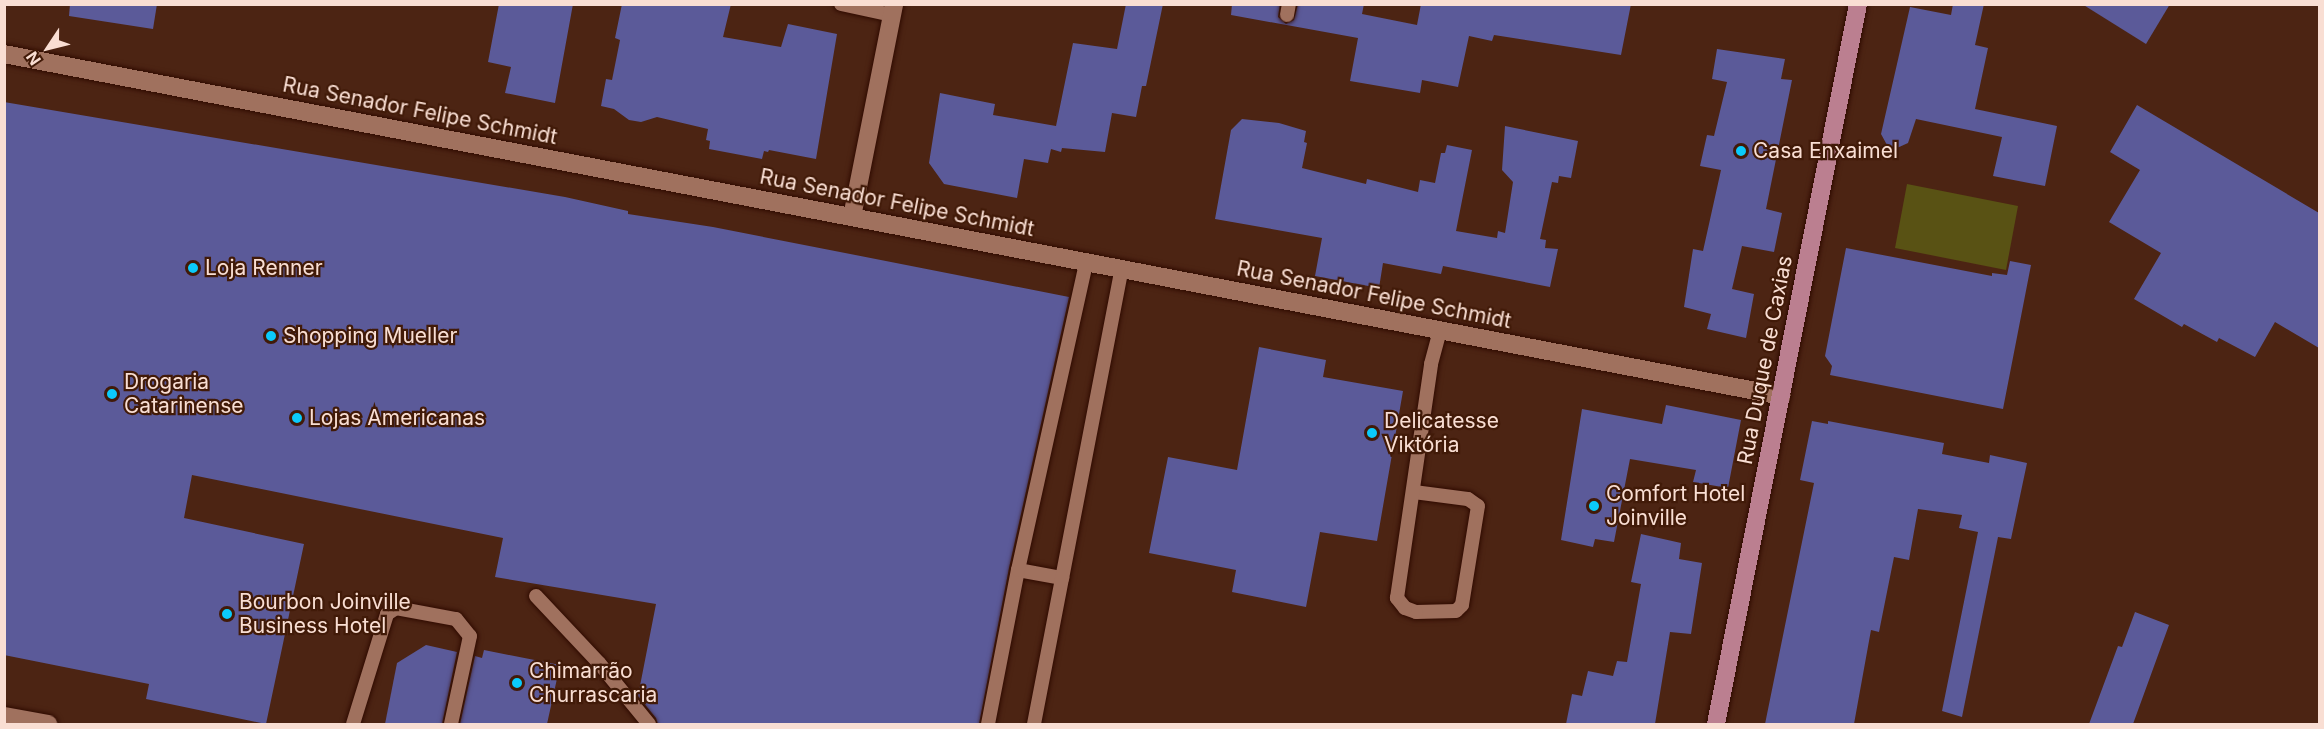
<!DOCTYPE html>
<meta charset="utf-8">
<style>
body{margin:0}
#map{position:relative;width:2324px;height:729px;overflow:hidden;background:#4c2413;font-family:Inter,sans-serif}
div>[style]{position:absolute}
.green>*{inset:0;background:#595214}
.building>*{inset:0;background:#5b5a99}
.roads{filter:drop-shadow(0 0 2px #300b00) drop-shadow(0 0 2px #300b00)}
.lane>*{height:14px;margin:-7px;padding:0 7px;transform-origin:7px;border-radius:7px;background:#a0715e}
.street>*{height:18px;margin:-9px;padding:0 9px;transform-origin:9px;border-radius:9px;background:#a0715e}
.secondary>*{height:18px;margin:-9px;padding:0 9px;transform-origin:9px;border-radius:9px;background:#a0715e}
.primary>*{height:18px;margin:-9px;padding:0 9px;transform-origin:9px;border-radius:9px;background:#bb7f90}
.dots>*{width:16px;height:16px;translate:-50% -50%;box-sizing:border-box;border:3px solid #411a08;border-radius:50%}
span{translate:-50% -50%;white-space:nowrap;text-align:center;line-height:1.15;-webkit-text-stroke:4.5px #411a08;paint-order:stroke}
.street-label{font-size:21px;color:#f9ded3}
.poi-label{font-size:21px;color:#f9ded3}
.left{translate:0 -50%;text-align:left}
.frame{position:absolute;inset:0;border:6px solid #f9ded3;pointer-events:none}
.north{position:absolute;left:18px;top:18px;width:60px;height:60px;-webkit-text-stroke:4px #411a08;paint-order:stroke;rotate:235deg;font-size:16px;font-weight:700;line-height:24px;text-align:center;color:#f9ded3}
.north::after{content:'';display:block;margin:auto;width:21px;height:27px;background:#f9ded3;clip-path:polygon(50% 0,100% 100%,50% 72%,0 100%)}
</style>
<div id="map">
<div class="green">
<div style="clip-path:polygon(1907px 184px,2018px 206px,2006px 270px,1895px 248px)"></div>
</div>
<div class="building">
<div style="clip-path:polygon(70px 4px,157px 4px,153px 29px,69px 16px)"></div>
<div style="clip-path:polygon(499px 4px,573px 4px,555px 103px,505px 93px,511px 67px,488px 62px)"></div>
<div style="clip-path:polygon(622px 4px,731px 4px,723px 37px,781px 47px,788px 24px,837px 34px,816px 159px,769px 150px,768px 152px,764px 151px,762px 159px,709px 149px,710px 141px,706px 140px,708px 129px,657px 117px,641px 122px,629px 120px,614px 109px,601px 106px,606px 79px,612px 80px,620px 40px,615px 38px)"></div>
<div style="clip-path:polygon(1126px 4px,1163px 4px,1146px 86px,1142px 86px,1136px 117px,1112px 113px,1105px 152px,1062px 148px,1061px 152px,1051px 149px,1048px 163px,1024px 159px,1017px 198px,944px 184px,929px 163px,940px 93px,995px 104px,993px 115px,1056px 126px,1073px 43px,1117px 49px)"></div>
<div style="clip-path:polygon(1232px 4px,1280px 4px,1278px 17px,1286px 24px,1294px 20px,1298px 4px,1364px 4px,1362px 14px,1417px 25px,1421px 4px,1631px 4px,1621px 55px,1494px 35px,1492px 41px,1469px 36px,1458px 87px,1422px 80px,1420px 93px,1350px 81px,1358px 38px,1231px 15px)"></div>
<div style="clip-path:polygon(1953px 4px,1984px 4px,1975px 45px,1988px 48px,1975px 109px,2057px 126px,2045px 186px,1993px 176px,2002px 137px,1916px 119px,1908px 143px,1897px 148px,1887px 145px,1881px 134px,1910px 7px,1951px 15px)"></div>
<div style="clip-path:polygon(2082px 4px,2170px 4px,2146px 44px)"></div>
<div style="clip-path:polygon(1717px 49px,1785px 59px,1781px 79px,1792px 80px,1766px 209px,1782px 213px,1774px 252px,1742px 246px,1732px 289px,1754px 294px,1746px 338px,1707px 329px,1711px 314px,1684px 307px,1693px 249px,1703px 251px,1721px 170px,1700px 166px,1707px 135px,1714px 136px,1727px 82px,1712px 79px)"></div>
<div style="clip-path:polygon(4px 102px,565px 197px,628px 211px,628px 214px,713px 227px,1069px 297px,1009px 568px,979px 724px,658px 724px,656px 718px,638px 696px,656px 604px,495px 577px,503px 538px,192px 475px,184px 518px,304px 544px,266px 724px,146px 699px,149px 684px,4px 655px)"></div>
<div style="clip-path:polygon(2137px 105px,2319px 213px,2319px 348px,2275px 322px,2255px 357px,2219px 338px,2217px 342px,2184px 324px,2182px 327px,2134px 299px,2161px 253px,2109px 222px,2140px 170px,2110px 152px)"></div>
<div style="clip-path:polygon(1242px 119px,1279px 123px,1306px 131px,1304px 142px,1307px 143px,1302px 168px,1366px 184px,1367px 179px,1418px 192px,1420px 180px,1435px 183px,1441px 153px,1445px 153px,1447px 145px,1472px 150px,1456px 231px,1497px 238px,1498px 231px,1505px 233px,1513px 182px,1502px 170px,1505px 126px,1578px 141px,1571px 178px,1559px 176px,1558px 183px,1552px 182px,1540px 239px,1546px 240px,1545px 248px,1558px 249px,1550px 287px,1443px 266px,1441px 274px,1383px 263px,1379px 288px,1315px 276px,1322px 238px,1215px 219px,1231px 130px)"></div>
<div style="clip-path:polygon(1846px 248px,1992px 276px,1992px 273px,2007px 275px,2010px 261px,2031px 265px,2003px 409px,1830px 375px,1832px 366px,1825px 356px)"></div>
<div style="clip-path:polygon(1259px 347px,1326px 360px,1323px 377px,1403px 391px,1377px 541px,1320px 532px,1306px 607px,1232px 592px,1236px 570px,1149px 553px,1168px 457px,1237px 470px)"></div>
<div style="clip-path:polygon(1666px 405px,1741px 420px,1728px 488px,1693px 482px,1696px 470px,1630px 459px,1614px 542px,1595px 539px,1593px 547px,1561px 540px,1582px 409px,1662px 424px)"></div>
<div style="clip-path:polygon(1812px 421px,1828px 424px,1828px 421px,1944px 443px,1942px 454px,1989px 463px,1990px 455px,2027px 463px,2011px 539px,1998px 537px,1962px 717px,1942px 711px,1978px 532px,1959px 528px,1962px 515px,1918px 509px,1909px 560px,1894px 557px,1879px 632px,1871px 630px,1854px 724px,1765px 724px,1814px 483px,1800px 480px)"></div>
<div style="clip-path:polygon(1641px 534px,1681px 543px,1679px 559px,1702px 563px,1691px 634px,1670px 632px,1655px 724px,1566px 724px,1572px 694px,1582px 696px,1588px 671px,1613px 676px,1617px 661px,1627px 662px,1641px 584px,1631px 582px)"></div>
<div style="clip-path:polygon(2135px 612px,2169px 625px,2133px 724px,2089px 724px,2118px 646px,2122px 647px)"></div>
<div style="clip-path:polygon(426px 645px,457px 652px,442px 724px,385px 724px,397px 663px)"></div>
<div style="clip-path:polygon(484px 650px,560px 665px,547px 724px,460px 724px,475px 656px,482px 658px)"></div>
</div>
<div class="roads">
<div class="lane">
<div style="left:841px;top:4px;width:52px;rotate:12.2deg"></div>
<div style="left:1287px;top:15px;width:11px;rotate:-80deg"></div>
<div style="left:1414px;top:492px;width:54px;rotate:7.4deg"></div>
<div style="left:1468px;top:499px;width:12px;rotate:35deg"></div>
<div style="left:1478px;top:506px;width:100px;rotate:99.2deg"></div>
<div style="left:1462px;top:605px;width:8px;rotate:135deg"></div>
<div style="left:1456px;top:611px;width:40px;rotate:178.6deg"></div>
<div style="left:1416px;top:612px;width:12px;rotate:-160deg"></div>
<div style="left:1405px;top:608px;width:13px;rotate:-129deg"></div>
<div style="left:1397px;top:598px;width:236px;rotate:-81.7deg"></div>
<div style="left:1431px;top:364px;width:35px;rotate:-75deg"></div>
<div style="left:1018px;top:570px;width:45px;rotate:10.3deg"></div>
<div style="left:536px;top:596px;width:92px;rotate:46.8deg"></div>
<div style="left:599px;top:663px;width:79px;rotate:50.7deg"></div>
<div style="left:353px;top:724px;width:115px;rotate:-72.8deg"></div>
<div style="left:387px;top:614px;width:11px;rotate:-34deg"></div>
<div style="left:396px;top:608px;width:61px;rotate:10.4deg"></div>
<div style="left:456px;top:619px;width:22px;rotate:51deg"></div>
<div style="left:470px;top:636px;width:90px;rotate:102.2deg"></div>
<div style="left:988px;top:724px;width:157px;rotate:-79deg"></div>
<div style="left:1018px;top:570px;width:314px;rotate:-77.5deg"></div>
<div style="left:1034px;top:724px;width:463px;rotate:-79.1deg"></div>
</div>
<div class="street">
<div style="left:852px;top:217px;width:217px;rotate:-78.8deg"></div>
</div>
<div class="secondary">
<div style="left:4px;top:54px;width:1810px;rotate:10.89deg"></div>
<div style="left:4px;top:716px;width:45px;rotate:10.3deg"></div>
</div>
<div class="primary">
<div style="left:1716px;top:724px;width:734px;rotate:-78.84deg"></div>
</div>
</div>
<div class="dots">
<div style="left:1741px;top:151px;background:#0bcafa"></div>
<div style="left:193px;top:268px;background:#0bcafa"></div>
<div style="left:271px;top:336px;background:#0bcafa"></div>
<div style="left:112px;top:394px;background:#0bcafa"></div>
<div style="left:297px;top:418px;background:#0bcafa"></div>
<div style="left:1372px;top:433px;background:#0bcafa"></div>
<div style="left:1594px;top:506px;background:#0bcafa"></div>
<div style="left:227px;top:614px;background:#0bcafa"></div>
<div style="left:517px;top:683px;background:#0bcafa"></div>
</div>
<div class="street-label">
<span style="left:420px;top:111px;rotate:11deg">Rua Senador Felipe Schmidt</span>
<span style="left:897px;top:203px;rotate:11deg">Rua Senador Felipe Schmidt</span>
<span style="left:1374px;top:295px;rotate:11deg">Rua Senador Felipe Schmidt</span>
<span style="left:1765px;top:360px;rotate:-79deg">Rua Duque de Caxias</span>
</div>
<div class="poi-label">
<span class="left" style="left:1753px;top:151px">Casa Enxaimel</span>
<span class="left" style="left:205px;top:268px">Loja Renner</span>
<span class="left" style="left:283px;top:336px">Shopping Mueller</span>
<span class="left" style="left:124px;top:394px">Drogaria<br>Catarinense</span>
<span class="left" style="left:309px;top:418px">Lojas Americanas</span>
<span class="left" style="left:1384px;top:433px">Delicatesse<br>Viktória</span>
<span class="left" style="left:1606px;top:506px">Comfort Hotel<br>Joinville</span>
<span class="left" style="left:239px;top:614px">Bourbon Joinville<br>Business Hotel</span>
<span class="left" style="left:529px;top:683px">Chimarrão<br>Churrascaria</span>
</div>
<div class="frame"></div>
<div class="north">N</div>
</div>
